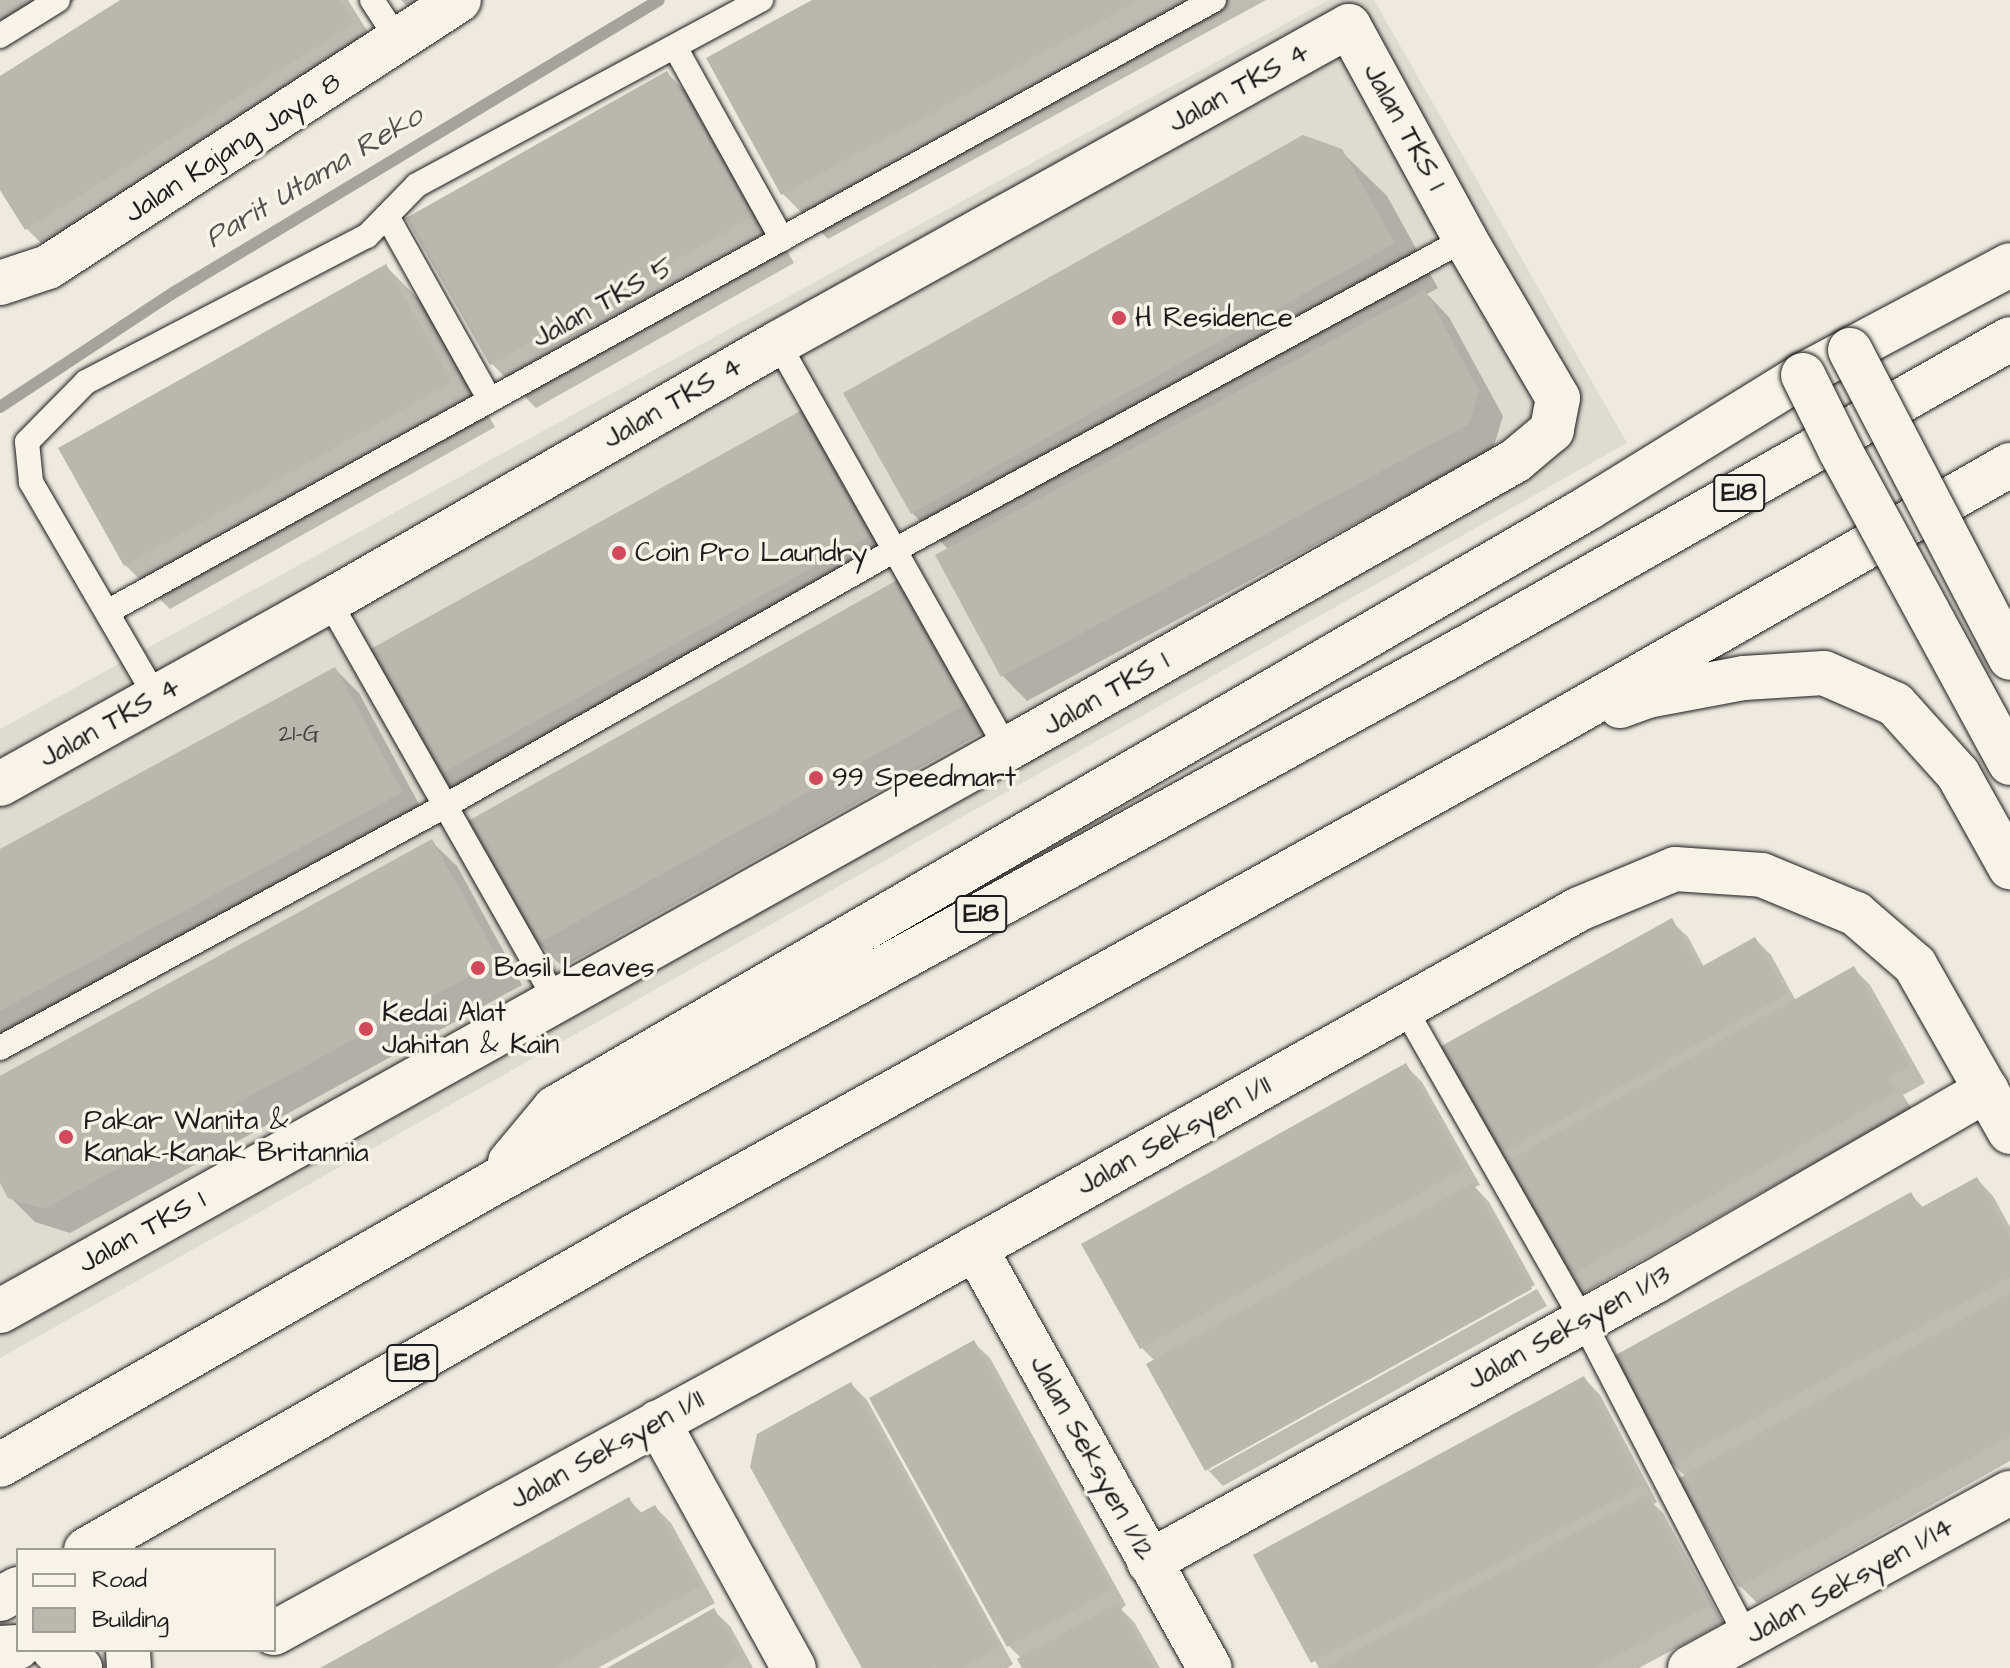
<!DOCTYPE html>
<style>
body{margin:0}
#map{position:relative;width:2010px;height:1668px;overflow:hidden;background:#eeeae0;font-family:"Architects Daughter",sans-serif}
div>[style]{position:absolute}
.built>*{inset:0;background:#dedbd1}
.shadow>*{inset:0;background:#0003}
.stream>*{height:12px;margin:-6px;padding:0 6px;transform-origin:6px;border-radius:6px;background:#a6a39d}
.building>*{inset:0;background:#bab7af}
.roads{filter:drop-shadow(0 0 2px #1c1c1c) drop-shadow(0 0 2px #1c1c1c)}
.lane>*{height:24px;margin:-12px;padding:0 12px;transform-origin:12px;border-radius:12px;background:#f7f3e8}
.street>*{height:44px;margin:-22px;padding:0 22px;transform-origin:22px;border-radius:22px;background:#f7f3e8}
.highway>*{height:44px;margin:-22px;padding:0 22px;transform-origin:22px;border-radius:22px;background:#f7f3e8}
.bridges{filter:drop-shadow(0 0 2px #1c1c1c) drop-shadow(0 0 2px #1c1c1c)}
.highway-bridge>*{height:44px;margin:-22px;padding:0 22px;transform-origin:22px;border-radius:22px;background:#f7f3e8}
.dots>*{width:22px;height:22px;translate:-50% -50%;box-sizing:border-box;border:4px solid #f7f3e8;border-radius:50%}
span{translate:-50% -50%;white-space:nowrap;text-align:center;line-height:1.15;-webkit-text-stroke:7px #f7f3e8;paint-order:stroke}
.number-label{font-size:24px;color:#444341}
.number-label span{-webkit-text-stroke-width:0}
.shield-label span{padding:2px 6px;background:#f7f3e8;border:2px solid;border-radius:6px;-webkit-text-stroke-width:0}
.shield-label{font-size:26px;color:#1c1c1c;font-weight:700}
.street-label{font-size:28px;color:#1c1c1c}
.poi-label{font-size:28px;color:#1c1c1c}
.left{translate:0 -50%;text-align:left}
.water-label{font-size:30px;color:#535250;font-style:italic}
.legend{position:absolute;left:16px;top:1548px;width:260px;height:104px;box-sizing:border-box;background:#f7f3e8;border:2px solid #9f9d96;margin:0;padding:10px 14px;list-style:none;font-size:24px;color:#1c1c1c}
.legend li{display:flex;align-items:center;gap:16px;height:40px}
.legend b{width:40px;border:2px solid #9f9d96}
</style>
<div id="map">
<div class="built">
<div style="clip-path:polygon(1329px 0,1374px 0,1627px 443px,0 1358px,0 729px)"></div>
</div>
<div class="shadow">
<div style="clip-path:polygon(0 0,76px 0,0 47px)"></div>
<div style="clip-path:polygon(124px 0,348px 0,378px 48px,51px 253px,27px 229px,0 187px,0 78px)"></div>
<div style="clip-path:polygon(401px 0,450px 0,420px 19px)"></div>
<div style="clip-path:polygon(816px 0,1266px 0,828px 239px,783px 194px)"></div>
<div style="clip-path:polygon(667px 73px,712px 118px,794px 263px,536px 408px,491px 363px)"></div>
<div style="clip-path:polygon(1341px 151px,1387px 196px,1438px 288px,1427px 294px,1449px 317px,1503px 416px,1493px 449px,1027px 701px,1003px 676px,938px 556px,949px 550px,912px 513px)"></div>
<div style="clip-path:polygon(386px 266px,430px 311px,495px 427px,170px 609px,125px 565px)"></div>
<div style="clip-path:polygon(801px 412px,826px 436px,894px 560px,463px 799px,438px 775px)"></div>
<div style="clip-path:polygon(899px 582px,991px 728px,563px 967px,538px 943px)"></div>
<div style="clip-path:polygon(335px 669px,359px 693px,426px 817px,0 1049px,0 851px)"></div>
<div style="clip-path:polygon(432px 842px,457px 866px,522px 985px,70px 1233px,35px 1222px,10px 1197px,0 1179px,0 1078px)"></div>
<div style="clip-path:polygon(1671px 921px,1688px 937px,1704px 967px,1755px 939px,1771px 955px,1796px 1001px,1854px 969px,1870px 985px,1925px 1083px,1903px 1095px,1911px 1108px,1582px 1294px,1565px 1278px,1497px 1154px)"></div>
<div style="clip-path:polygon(1405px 1065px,1422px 1082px,1480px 1185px,1475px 1187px,1489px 1202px,1535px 1285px,1209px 1466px,1209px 1471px,1537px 1289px,1547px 1306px,1223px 1486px,1207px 1469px,1155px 1361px,1142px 1348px,1084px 1245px)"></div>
<div style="clip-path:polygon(1977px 1179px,1993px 1196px,2010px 1227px,2010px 1461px,1757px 1603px,1740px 1586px,1681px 1480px,1686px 1477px,1672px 1463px,1911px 1195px,1924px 1208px)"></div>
<div style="clip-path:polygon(973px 1342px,990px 1358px,1126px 1605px,1121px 1609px,1134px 1622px,1160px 1668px,1024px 1668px,1022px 1659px,1009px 1646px)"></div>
<div style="clip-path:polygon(1584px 1378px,1600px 1395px,1657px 1502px,1654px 1504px,1663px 1513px,1723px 1623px,1639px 1668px,1319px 1668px,1255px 1556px)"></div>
<div style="clip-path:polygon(851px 1384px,867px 1400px,1013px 1664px,1007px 1668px,864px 1668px)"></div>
<div style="clip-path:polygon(628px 1499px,643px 1514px,655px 1507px,671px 1523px,715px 1603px,598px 1668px,324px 1668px)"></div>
<div style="clip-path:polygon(713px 1610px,730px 1626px,753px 1668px,610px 1668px)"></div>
</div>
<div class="stream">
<div style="left:0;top:407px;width:207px;rotate:-33.4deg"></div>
<div style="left:173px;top:293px;width:567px;rotate:-31.08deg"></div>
</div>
<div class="building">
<div style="clip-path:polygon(120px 0,340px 0,355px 23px,25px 230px,0 190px,0 76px)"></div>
<div style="clip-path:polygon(812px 0,1139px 0,781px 195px,706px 58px)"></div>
<div style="clip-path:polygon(667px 71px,750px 218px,490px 365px,406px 218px)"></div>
<div style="clip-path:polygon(1303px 135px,1342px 149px,1395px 243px,911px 514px,843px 393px)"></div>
<div style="clip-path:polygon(386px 264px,452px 382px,124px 566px,58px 448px)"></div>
<div style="clip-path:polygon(1425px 290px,1479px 391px,1469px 424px,1001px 677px,935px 555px)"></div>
<div style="clip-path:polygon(802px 410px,871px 535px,437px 776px,367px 651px)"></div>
<div style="clip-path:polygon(899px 579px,968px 703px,537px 944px,468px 821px)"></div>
<div style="clip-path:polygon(335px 667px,403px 792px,0 1011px,0 849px)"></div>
<div style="clip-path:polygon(432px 839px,499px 960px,44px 1209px,8px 1198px,0 1183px,0 1076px)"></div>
<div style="clip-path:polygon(1672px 918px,1699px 968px,1755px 937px,1787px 994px,1496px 1156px,1436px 1049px)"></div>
<div style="clip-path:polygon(1854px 966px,1910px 1066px,1888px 1078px,1896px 1092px,1564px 1279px,1500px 1165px)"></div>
<div style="clip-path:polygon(1406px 1063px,1465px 1168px,1140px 1349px,1081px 1244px)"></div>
<div style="clip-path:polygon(1977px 1177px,2010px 1237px,2010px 1277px,1671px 1464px,1612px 1357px,1911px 1192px,1920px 1208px)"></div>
<div style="clip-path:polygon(1473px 1183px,1532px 1289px,1205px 1471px,1146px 1364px)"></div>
<div style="clip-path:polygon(2010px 1293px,2010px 1436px,1739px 1587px,1678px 1479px)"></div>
<div style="clip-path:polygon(974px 1340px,1112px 1589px,1007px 1647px,869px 1398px)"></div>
<div style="clip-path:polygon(1584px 1376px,1642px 1485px,1311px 1663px,1253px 1555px)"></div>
<div style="clip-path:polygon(851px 1382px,999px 1647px,961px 1668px,936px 1668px,935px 1665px,929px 1668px,862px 1668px,750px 1467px,757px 1434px)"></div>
<div style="clip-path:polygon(1647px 1494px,1708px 1606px,1642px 1642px,1593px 1668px,1324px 1668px)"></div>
<div style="clip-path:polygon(629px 1497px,638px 1514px,655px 1505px,700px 1586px,553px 1668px,320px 1668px)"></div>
<div style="clip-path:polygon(1118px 1603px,1154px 1668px,1022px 1668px,1017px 1659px)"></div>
<div style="clip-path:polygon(714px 1608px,741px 1656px,720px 1668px,607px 1668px)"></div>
</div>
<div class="roads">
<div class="lane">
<div style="left:372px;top:0;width:48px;rotate:57deg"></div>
<div style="left:0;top:36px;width:68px;rotate:-31.8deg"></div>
<div style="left:675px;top:47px;width:220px;rotate:60.9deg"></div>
<div style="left:387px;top:216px;width:211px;rotate:60.8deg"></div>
<div style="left:778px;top:343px;width:466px;rotate:60.6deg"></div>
<div style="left:329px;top:601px;width:460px;rotate:60.4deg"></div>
<div style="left:107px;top:612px;width:1265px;rotate:-28.94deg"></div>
<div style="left:156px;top:697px;width:249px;rotate:-120.2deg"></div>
<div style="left:31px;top:482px;width:40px;rotate:-95.7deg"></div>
<div style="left:27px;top:442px;width:84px;rotate:-45.5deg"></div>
<div style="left:86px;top:382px;width:317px;rotate:-27.5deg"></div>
<div style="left:367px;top:236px;width:71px;rotate:-45.6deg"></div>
<div style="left:417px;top:185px;width:391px;rotate:-28.3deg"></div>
<div style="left:1404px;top:1007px;width:361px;rotate:60.3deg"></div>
<div style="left:1583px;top:1321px;width:356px;rotate:62.6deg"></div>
<div style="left:0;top:1048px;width:507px;rotate:-28.54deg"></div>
<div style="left:445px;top:806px;width:518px;rotate:-29.64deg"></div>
<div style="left:895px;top:550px;width:649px;rotate:-28.62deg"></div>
</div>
<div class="street">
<div style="left:0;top:283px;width:51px;rotate:-18.4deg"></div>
<div style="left:48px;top:267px;width:490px;rotate:-33deg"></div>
<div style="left:0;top:784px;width:376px;rotate:-29.1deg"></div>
<div style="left:329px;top:601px;width:518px;rotate:-29.88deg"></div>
<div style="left:778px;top:343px;width:653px;rotate:-29.04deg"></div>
<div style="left:1349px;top:26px;width:243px;rotate:61.4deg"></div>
<div style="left:1465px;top:239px;width:184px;rotate:59.7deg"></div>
<div style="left:1558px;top:398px;width:33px;rotate:101deg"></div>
<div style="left:1552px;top:430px;width:48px;rotate:140deg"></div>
<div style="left:1515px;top:461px;width:584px;rotate:150.45deg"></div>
<div style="left:1007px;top:749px;width:1153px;rotate:150.83deg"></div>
<div style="left:975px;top:1248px;width:481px;rotate:60.8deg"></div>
<div style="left:658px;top:1422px;width:281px;rotate:61.1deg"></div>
<div style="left:1149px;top:1562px;width:577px;rotate:-29.01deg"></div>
<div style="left:1654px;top:1282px;width:384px;rotate:-30deg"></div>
<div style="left:274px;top:1633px;width:717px;rotate:-28.67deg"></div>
<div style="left:903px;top:1289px;width:775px;rotate:-29.34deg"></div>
<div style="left:1579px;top:909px;width:104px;rotate:-22.6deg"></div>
<div style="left:1675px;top:869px;width:87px;rotate:3.9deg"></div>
<div style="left:1762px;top:875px;width:102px;rotate:22.5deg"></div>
<div style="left:1856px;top:914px;width:78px;rotate:40.8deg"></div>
<div style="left:1915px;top:965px;width:192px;rotate:60.4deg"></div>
<div style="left:1690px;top:1668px;width:365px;rotate:-28.7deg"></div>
</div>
<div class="highway">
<div style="left:1620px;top:706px;width:30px;rotate:-20deg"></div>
<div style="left:1648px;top:696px;width:98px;rotate:-10.6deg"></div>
<div style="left:1744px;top:678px;width:80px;rotate:-3.6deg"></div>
<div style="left:1824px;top:673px;width:77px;rotate:23.6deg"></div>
<div style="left:1895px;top:704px;width:94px;rotate:48deg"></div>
<div style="left:1958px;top:774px;width:107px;rotate:60.8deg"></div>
<div style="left:510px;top:1162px;width:70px;rotate:-50.2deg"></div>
<div style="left:555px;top:1108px;width:1195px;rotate:-30.15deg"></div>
<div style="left:1588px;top:508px;width:253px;rotate:-31.7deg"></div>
<div style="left:1803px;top:375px;width:234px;rotate:-28deg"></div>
<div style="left:0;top:1465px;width:568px;rotate:-29.77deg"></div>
<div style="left:493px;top:1183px;width:1114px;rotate:-28.82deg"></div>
<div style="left:1469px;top:646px;width:622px;rotate:-29.57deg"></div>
<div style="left:86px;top:1550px;width:636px;rotate:-29.79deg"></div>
<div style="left:638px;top:1234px;width:1019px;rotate:-29.05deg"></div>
<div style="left:1529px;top:739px;width:554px;rotate:-29.67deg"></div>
<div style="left:0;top:1599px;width:21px;rotate:-29deg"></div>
<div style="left:0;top:1648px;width:18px;rotate:-3deg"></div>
<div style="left:54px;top:1650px;width:32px;rotate:35deg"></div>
<div style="left:128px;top:1650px;width:18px;rotate:87deg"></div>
</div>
</div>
<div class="bridges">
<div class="highway-bridge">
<div style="left:1850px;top:350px;width:347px;rotate:62.5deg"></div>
<div style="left:1803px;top:375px;width:84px;rotate:63.7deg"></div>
<div style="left:1840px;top:450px;width:356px;rotate:61.5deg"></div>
</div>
</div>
<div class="dots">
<div style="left:1119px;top:318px;background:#d1495b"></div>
<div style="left:619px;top:553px;background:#d1495b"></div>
<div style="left:816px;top:778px;background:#d1495b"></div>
<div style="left:478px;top:968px;background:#d1495b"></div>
<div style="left:366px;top:1029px;background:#d1495b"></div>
<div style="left:66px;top:1137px;background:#d1495b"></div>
</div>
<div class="number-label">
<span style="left:299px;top:735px">21-G</span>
</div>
<div class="shield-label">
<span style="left:1739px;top:493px">E18</span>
<span style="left:981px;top:914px">E18</span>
<span style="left:412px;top:1363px">E18</span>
</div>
<div class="street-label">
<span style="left:1239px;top:88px;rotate:-29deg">Jalan TKS 4</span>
<span style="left:1404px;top:127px;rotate:61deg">Jalan TKS 1</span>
<span style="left:233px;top:148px;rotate:-33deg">Jalan Kajang Jaya 8</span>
<span style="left:603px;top:303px;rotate:-29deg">Jalan TKS 5</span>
<span style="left:673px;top:403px;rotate:-30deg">Jalan TKS 4</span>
<span style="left:1106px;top:694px;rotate:-30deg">Jalan TKS 1</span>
<span style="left:110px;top:723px;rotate:-29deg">Jalan TKS 4</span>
<span style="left:1174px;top:1136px;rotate:-29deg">Jalan Seksyen 1/11</span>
<span style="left:142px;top:1232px;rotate:-29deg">Jalan TKS 1</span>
<span style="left:1569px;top:1328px;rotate:-29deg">Jalan Seksyen 1/13</span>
<span style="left:607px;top:1450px;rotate:-29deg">Jalan Seksyen 1/11</span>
<span style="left:1092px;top:1458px;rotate:61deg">Jalan Seksyen 1/12</span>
<span style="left:1850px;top:1581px;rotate:-29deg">Jalan Seksyen 1/14</span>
</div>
<div class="poi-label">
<span class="left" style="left:1135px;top:318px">H Residence</span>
<span class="left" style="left:635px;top:553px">Coin Pro Laundry</span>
<span class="left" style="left:832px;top:778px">99 Speedmart</span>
<span class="left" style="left:494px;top:968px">Basil Leaves</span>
<span class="left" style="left:382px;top:1029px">Kedai Alat<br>Jahitan &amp; Kain</span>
<span class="left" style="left:84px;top:1137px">Pakar Wanita &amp;<br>Kanak-Kanak Britannia</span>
</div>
<div class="water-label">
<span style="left:314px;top:177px;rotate:-31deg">Parit Utama Reko</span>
</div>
<ul class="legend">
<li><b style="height:10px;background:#f7f3e8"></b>Road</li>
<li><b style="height:22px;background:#bab7af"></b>Building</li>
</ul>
</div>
